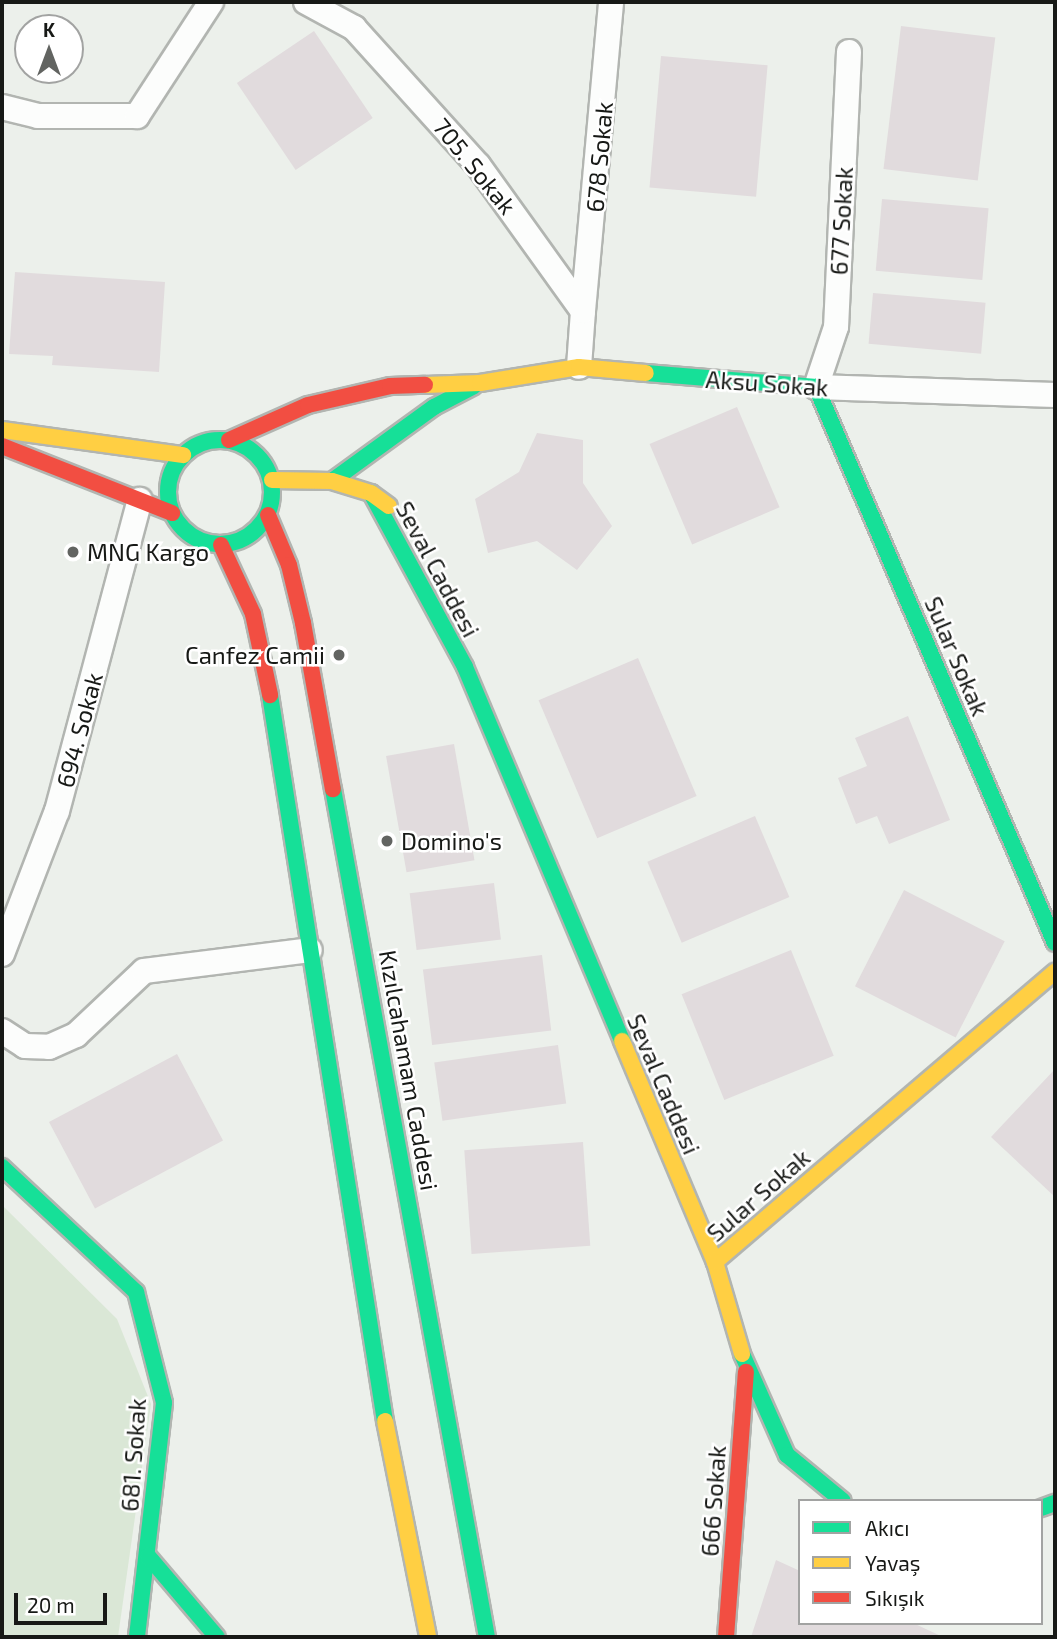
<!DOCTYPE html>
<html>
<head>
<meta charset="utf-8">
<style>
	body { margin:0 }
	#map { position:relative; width:1057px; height:1639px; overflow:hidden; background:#ecf0eb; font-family:"Exo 2",sans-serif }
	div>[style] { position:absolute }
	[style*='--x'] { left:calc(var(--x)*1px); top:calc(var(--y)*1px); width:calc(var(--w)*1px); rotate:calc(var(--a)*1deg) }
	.green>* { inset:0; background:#dae7d6 }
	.building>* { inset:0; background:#e1dbdd; transform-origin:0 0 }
	.roads { filter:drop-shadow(2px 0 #b2b5b1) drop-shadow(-2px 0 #b2b5b1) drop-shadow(0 2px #b2b5b1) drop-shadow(0 -2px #b2b5b1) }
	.street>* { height:24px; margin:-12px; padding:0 12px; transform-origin:12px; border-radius:12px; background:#fcfdfc }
	.fast>* { height:16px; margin:-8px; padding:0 8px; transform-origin:8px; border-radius:8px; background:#16e098 }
	.fast>.ring { margin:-8px; padding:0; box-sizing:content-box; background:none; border:16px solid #16e098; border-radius:50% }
	.slow>* { height:16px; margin:-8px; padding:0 8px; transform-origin:8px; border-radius:8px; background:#ffcf43 }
	.jam>* { height:16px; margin:-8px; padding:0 8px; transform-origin:8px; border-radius:8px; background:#f24e42 }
	.dots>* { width:19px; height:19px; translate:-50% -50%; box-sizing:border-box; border:4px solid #fff; border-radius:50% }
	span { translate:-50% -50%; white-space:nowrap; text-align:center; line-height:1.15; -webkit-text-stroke:5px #fff; paint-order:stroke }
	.street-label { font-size:24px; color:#171916 }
	.poi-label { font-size:24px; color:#171916 }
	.left { translate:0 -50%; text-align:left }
	.right { translate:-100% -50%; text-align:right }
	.frame { position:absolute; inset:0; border:4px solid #171916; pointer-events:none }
	.legend { position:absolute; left:798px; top:1499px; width:245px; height:126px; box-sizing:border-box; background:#fff; border:2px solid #a2a3a2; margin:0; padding:9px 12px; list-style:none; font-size:21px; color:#171916 }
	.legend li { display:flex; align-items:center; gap:14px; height:35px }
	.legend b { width:35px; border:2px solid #a2a3a2 }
	.north { position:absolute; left:14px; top:14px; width:70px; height:70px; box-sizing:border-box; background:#fff; border:2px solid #a2a3a2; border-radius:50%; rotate:0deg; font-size:19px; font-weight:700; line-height:28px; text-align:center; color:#171916 }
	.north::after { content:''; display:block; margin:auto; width:24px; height:32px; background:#626461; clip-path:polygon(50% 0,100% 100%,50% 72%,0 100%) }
	.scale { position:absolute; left:14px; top:1593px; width:93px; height:32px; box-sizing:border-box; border:4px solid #171916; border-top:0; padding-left:9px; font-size:21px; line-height:24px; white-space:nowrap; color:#171916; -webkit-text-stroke:5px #fff; paint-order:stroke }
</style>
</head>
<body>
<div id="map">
	<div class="green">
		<div style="clip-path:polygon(2px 1205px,117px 1319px,151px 1404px,118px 1637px,2px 1637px)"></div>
	</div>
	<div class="building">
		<div style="left:901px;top:26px;width:95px;height:144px;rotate:7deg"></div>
		<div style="left:314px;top:31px;width:105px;height:93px;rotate:56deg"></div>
		<div style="left:661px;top:56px;width:107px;height:132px;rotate:5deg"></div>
		<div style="left:882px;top:199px;width:107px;height:72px;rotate:5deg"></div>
		<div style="clip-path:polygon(15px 272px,165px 282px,159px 372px,52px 365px,53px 356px,9px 354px)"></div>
		<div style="left:873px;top:293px;width:113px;height:51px;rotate:5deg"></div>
		<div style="left:737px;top:407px;width:109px;height:95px;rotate:67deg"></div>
		<div style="clip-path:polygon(537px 433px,583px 440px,583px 483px,612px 526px,577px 570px,537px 541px,488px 553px,475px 499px,519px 472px)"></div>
		<div style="left:638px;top:658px;width:150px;height:108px;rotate:67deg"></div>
		<div style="clip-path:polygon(908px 716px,950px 820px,889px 844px,877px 816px,856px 824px,838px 778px,867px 766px,855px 738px)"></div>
		<div style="left:454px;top:744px;width:118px;height:69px;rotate:80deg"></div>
		<div style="left:755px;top:816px;width:88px;height:117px;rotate:67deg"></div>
		<div style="left:494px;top:883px;width:57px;height:85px;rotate:83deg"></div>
		<div style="left:904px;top:890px;width:113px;height:108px;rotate:27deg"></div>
		<div style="left:791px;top:950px;width:114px;height:118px;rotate:68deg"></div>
		<div style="left:542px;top:955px;width:76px;height:120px;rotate:83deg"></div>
		<div style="left:558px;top:1045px;width:59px;height:125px;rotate:82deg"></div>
		<div style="left:177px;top:1054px;width:98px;height:145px;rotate:62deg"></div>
		<div style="clip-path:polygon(1055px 1069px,1055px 1197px,991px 1137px)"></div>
		<div style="left:583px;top:1142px;width:104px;height:119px;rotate:86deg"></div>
		<div style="clip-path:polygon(776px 1560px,800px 1571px,800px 1623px,913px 1623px,943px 1637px,751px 1637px)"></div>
	</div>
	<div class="roads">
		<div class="street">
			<div style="--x:306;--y:2;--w:55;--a:28.4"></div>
			<div style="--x:354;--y:28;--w:185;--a:47.9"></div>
			<div style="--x:478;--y:165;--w:180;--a:54.3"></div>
			<div style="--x:583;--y:311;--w:56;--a:94.1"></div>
			<div style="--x:849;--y:52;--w:275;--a:92.7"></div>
			<div style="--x:836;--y:327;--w:63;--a:108.4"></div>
			<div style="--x:816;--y:387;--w:239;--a:1.9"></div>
			<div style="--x:2;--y:107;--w:37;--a:14"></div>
			<div style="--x:38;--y:116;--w:99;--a:0"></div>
			<div style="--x:137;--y:116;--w:136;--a:-57"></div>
			<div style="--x:583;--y:311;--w:310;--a:-84.8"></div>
			<div style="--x:2;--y:954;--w:153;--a:-69"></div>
			<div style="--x:57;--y:811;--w:322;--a:-75.1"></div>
			<div style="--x:2;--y:1031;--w:27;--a:33"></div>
			<div style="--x:25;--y:1046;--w:24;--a:2"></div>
			<div style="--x:49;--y:1047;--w:30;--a:-24"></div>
			<div style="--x:76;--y:1035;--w:93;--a:-43.3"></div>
			<div style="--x:144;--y:971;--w:167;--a:-7.2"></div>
		</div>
		<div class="fast">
			<div style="--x:646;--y:373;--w:171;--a:4.7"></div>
			<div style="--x:816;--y:387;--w:605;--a:66.74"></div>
			<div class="ring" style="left:168px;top:440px;width:88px;height:88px"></div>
			<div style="--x:332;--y:481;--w:126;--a:-36"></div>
			<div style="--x:434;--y:407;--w:45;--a:-27.7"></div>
			<div style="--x:371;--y:493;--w:198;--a:61.6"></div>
			<div style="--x:465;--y:667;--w:406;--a:67.2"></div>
			<div style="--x:270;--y:695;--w:735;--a:81"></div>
			<div style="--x:333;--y:789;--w:862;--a:79.71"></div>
			<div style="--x:2;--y:1167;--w:183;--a:43"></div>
			<div style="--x:136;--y:1292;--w:114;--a:75.8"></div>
			<div style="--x:164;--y:1403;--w:236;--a:96.6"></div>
			<div style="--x:742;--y:1354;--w:111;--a:66"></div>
			<div style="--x:787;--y:1455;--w:72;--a:39.4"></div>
			<div style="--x:1041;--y:1508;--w:15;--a:-20"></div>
			<div style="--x:148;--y:1556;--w:106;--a:49.6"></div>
		</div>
		<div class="slow">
			<div style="--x:425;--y:385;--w:55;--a:-2.1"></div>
			<div style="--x:480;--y:383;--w:100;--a:-9.2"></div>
			<div style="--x:579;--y:367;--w:67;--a:5.1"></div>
			<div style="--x:2;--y:430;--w:183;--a:7.9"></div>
			<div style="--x:272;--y:480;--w:60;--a:1"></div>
			<div style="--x:332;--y:481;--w:41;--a:17.1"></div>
			<div style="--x:371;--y:493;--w:22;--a:36"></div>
			<div style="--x:622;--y:1041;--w:240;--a:67.2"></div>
			<div style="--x:715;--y:1262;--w:96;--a:73.6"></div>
			<div style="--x:715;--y:1262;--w:447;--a:-40.5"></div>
			<div style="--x:385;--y:1421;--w:220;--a:78.7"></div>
		</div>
		<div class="jam">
			<div style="--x:229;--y:440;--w:86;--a:-23.9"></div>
			<div style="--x:308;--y:405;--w:84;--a:-13"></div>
			<div style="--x:390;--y:386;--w:35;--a:-2"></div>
			<div style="--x:2;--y:446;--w:183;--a:21.5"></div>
			<div style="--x:268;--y:515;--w:54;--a:67.2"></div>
			<div style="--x:289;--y:565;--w:60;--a:76.4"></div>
			<div style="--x:303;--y:623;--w:169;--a:79.8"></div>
			<div style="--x:221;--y:545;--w:76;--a:65.1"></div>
			<div style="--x:253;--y:614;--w:83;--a:78.1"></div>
			<div style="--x:726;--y:1637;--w:266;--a:-85.7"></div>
		</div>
	</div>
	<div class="dots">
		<div style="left:73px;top:552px;background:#626461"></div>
		<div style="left:339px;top:655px;background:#626461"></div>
		<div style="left:387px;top:841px;background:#626461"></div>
	</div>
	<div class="street-label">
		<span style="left:599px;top:157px;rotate:-85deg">678 Sokak</span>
		<span style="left:475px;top:166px;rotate:51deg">705. Sokak</span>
		<span style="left:841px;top:221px;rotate:-87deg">677 Sokak</span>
		<span style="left:767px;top:383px;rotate:4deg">Aksu Sokak</span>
		<span style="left:438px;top:569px;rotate:62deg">Seval Caddesi</span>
		<span style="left:957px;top:656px;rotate:67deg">Sular Sokak</span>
		<span style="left:79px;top:730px;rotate:-75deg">694. Sokak</span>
		<span style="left:409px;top:1070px;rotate:80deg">Kızılcahamam Caddesi</span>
		<span style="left:664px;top:1084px;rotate:67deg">Seval Caddesi</span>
		<span style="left:758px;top:1195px;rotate:-41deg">Sular Sokak</span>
		<span style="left:133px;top:1455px;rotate:-86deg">681. Sokak</span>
		<span style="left:713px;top:1501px;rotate:-86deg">666 Sokak</span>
	</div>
	<div class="poi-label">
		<span class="left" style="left:87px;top:552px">MNG Kargo</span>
		<span class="right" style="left:325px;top:655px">Canfez Camii</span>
		<span class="left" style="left:401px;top:841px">Domino's</span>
	</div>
	<div class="frame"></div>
	<ul class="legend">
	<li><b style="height:9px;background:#16e098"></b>Akıcı</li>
	<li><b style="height:9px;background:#ffcf43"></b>Yavaş</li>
	<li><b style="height:9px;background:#f24e42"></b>Sıkışık</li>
	</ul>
	<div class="north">K</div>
	<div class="scale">20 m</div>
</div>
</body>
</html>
